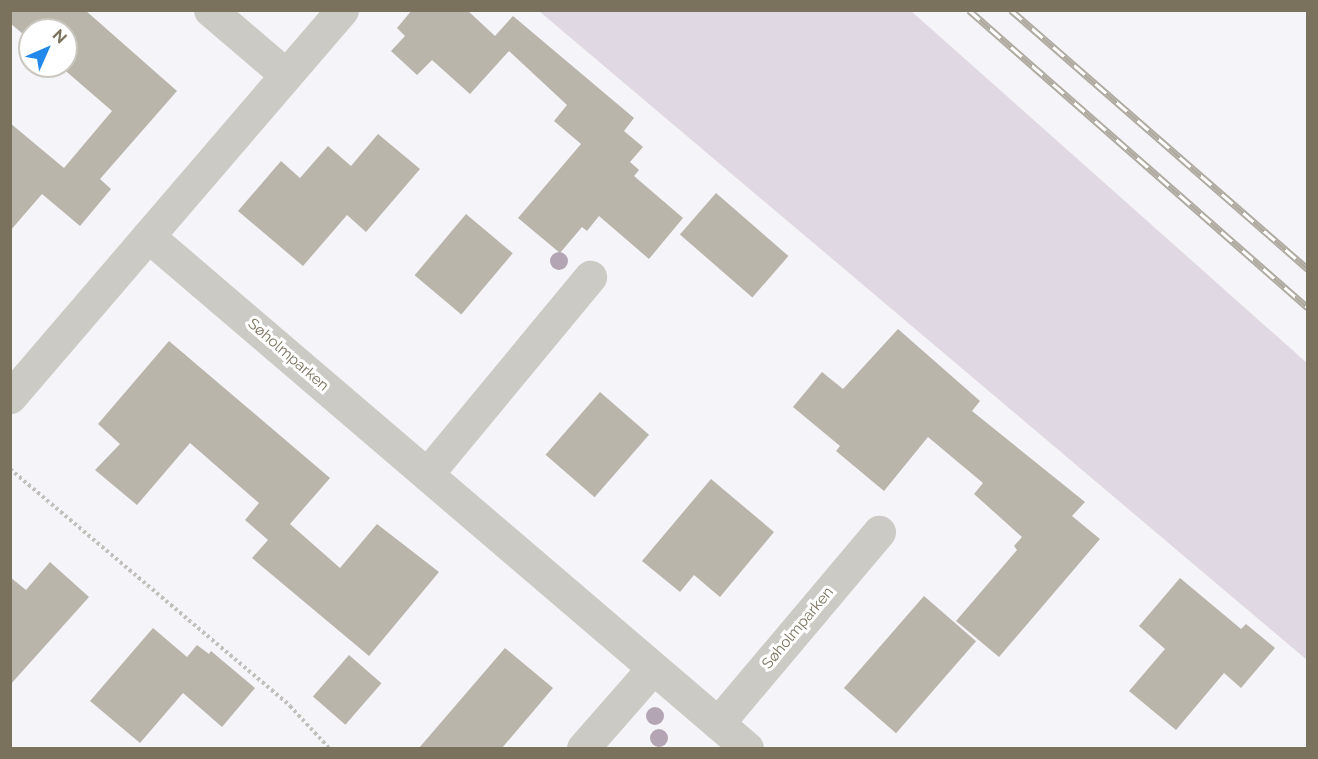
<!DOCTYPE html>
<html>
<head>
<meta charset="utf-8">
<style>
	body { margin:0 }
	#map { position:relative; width:1318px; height:759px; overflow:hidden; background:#f5f4f8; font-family:Raleway,sans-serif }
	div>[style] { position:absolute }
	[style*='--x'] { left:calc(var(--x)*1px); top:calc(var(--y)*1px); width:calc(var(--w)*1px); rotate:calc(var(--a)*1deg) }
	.green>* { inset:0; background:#e0d8e2 }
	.building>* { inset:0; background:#bab5ab; transform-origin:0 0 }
	.path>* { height:4px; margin-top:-2px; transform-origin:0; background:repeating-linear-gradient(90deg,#c2c0bc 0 3px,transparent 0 6px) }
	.street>* { height:33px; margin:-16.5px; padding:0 16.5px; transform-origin:16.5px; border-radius:16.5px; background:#cccac5 }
	.rail>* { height:7px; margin-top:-3.5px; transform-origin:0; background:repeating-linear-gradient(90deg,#fff 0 14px,#afaba1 0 28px); box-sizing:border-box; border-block:2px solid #afaba1 }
	.trees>* { width:18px; height:18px; margin:-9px; border-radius:50%; background:#b4a5b4 }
	span { translate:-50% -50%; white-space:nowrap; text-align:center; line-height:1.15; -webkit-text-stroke:6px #fff; paint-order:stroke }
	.street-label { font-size:15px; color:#7b725d }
	.frame { position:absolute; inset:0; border:12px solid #7b725d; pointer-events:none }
	.north { position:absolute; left:18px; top:18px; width:60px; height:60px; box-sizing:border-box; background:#fff; border:2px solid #cac7be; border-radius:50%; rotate:45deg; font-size:16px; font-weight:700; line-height:24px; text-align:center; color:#7b725d }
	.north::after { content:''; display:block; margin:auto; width:21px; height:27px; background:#2189eb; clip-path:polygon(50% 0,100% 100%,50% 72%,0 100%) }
</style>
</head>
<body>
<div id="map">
	<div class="green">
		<div style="clip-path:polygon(539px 11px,911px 11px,1307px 363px,1307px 660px)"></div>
	</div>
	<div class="building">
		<div style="clip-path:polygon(10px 10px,85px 10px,177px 91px,100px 179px,111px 189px,80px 226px,42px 194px,10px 231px,10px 123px,64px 168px,112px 111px,60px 66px,66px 66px,66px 30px,30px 30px,30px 40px,10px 23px)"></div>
		<div style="clip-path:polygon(412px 10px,467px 10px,495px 36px,513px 16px,634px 118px,624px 131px,643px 147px,630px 162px,639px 170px,634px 176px,683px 218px,649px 259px,599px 216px,587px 231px,582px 227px,560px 253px,518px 218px,581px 144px,554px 121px,567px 105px,509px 51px,470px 94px,432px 60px,417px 75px,391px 51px,405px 36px,397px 28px)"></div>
		<div style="clip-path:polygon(378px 134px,420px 169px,366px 232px,347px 215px,303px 266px,238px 211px,281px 161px,300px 178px,328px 146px,351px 166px)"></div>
		<div style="left:716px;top:193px;width:96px;height:55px;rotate:41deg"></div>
		<div style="left:466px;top:214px;width:61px;height:80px;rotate:40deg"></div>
		<div style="clip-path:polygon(898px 329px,980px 401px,972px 411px,1085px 502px,1072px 516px,1100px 539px,999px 657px,956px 621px,1017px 550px,1014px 546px,1022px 537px,974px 494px,983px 483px,928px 437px,884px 491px,836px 451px,840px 446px,793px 407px,822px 372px,843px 389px)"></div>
		<div style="clip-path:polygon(169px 341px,330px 478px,290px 524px,340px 568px,377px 524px,439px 572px,369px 656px,252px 558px,268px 540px,245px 520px,259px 503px,190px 443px,137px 505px,95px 470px,120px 444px,98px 424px)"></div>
		<div style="left:600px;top:392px;width:65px;height:83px;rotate:41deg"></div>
		<div style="clip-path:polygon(711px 479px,774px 532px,720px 597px,694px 575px,680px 592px,642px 561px)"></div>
		<div style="clip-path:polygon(50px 562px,89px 597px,10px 685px,10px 577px,26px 590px)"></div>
		<div style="clip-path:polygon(1180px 578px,1241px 629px,1246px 624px,1275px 648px,1241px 688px,1224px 673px,1176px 730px,1129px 691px,1165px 649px,1139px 626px)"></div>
		<div style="left:924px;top:596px;width:69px;height:122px;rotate:41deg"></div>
		<div style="clip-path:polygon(153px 628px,187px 657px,197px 645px,209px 654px,211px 651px,255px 688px,222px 727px,183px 693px,140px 743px,90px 701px)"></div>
		<div style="clip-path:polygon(505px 648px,553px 688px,502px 748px,419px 748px)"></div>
		<div style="left:349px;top:655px;width:43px;height:55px;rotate:41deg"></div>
	</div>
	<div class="path">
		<div style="--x:10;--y:469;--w:367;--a:40.2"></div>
		<div style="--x:290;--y:706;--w:57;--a:47.1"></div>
	</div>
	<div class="street">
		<div style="--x:210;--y:10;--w:100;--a:40.5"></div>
		<div style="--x:148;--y:236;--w:788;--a:40.52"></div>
		<div style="--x:10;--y:397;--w:510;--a:-49.37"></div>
		<div style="--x:427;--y:474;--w:256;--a:-50.4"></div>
		<div style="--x:718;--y:723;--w:250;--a:-49.9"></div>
		<div style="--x:583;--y:748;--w:106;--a:-48.8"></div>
	</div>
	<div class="rail">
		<div style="--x:969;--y:10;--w:451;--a:41.3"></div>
		<div style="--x:1011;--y:10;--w:394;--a:41.1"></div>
	</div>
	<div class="trees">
		<div style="left:559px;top:261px"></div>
		<div style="left:655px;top:716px"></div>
		<div style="left:659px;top:738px"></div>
	</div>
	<div class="street-label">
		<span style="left:288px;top:355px;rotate:41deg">Søholmparken</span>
		<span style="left:798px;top:628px;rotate:-50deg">Søholmparken</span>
	</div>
	<div class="frame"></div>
	<div class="north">N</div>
</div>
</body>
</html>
